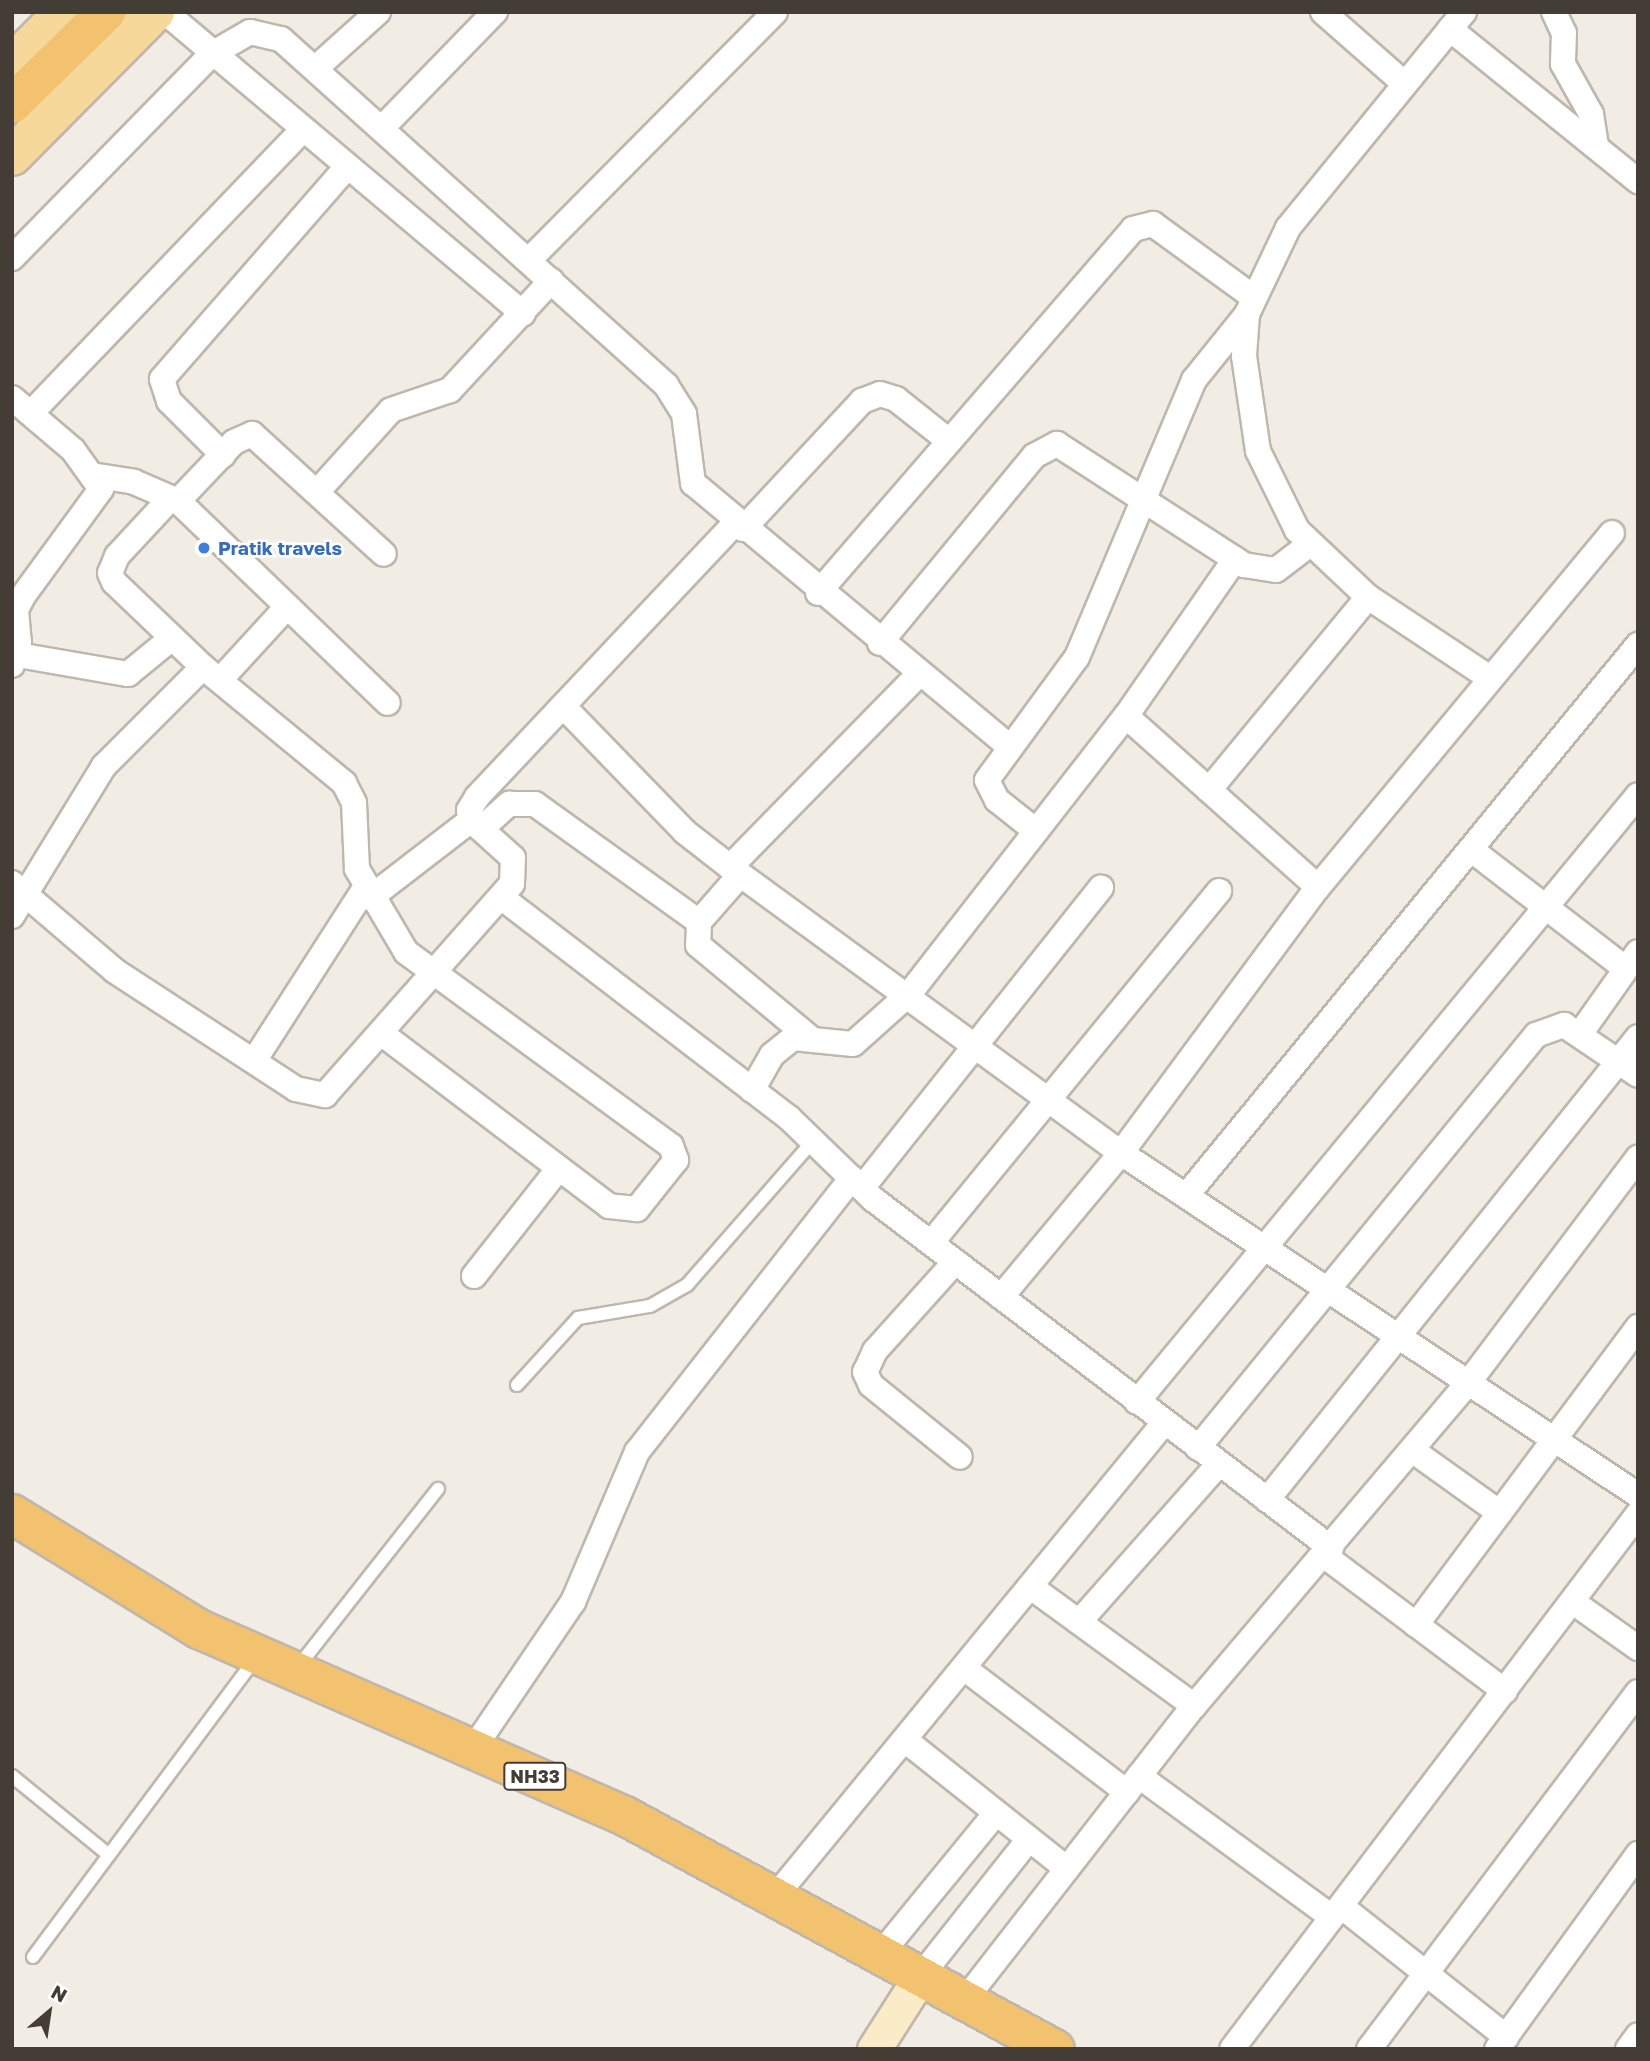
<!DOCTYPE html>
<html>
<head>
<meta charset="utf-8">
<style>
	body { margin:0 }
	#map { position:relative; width:1650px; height:2061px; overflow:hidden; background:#f1ede5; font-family:"Golos Text",sans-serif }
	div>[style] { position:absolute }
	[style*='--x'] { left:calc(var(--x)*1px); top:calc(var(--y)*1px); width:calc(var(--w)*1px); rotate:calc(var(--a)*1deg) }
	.roads { filter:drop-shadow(2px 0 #bfb7ac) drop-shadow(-2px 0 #bfb7ac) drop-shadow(0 2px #bfb7ac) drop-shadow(0 -2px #bfb7ac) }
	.lane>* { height:12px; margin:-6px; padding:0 6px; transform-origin:6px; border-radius:6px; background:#fff }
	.street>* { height:24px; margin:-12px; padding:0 12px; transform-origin:12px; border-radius:12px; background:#fff }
	.secondary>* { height:33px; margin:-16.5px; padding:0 16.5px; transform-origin:16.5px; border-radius:16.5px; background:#faecc7 }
	.primary>* { height:38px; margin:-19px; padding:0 19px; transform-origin:19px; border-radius:19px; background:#f6d89a }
	.highway>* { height:38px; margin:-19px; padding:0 19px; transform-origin:19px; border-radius:19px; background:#f2c26f }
	.dots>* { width:19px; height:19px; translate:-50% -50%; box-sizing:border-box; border:4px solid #fff; border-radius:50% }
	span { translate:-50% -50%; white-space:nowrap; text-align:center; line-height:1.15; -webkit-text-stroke:5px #fff; paint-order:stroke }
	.shield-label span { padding:2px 5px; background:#fff; border:2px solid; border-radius:5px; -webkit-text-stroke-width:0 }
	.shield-label { font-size:18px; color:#433d35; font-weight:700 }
	.shop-label { font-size:19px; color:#366cbe; font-weight:700 }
	.left { translate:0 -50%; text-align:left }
	.frame { position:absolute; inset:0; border:14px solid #433d35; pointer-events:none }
	.north { position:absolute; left:14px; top:1977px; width:70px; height:70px; -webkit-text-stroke:5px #fff; paint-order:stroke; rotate:29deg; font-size:19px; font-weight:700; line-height:28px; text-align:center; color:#433d35 }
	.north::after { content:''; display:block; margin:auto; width:24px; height:32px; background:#433d35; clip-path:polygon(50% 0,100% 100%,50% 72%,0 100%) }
</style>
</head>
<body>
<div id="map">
	<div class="roads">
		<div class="lane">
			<div style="--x:517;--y:1385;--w:91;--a:-47.7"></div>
			<div style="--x:578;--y:1318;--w:73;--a:-9.5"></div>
			<div style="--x:650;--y:1306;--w:43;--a:-29.6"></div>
			<div style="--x:687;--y:1285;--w:193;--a:-48.8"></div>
			<div style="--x:297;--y:1668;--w:228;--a:-51.8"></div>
			<div style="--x:12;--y:1776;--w:125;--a:39.2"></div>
			<div style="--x:33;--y:1957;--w:373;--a:-53.3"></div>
		</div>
		<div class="street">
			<div style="--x:165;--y:12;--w:468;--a:40.1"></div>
			<div style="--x:1323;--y:12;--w:109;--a:41.3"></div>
			<div style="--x:1464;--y:12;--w:279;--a:129.2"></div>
			<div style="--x:1288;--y:228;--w:95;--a:115.5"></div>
			<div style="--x:1247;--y:314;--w:42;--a:94.1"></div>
			<div style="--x:1244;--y:356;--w:96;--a:81.6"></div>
			<div style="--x:1258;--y:451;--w:88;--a:63.7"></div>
			<div style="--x:1297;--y:530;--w:98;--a:43.3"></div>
			<div style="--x:1368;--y:597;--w:146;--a:33.6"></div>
			<div style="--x:1554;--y:12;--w:23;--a:65"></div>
			<div style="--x:1564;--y:33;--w:31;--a:92"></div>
			<div style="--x:1563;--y:64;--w:57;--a:60.8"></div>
			<div style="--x:1591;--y:114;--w:33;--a:81"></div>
			<div style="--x:1450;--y:29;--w:242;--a:39"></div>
			<div style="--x:317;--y:67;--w:82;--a:-42"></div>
			<div style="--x:383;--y:127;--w:161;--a:-45.8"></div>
			<div style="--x:12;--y:258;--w:286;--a:-45.6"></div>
			<div style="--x:212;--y:54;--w:44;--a:-30.1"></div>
			<div style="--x:250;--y:32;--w:32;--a:13"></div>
			<div style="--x:281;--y:39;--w:518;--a:41.95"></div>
			<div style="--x:666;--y:385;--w:34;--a:58"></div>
			<div style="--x:684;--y:414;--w:70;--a:82.6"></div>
			<div style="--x:693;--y:483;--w:413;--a:39.8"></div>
			<div style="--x:529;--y:260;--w:349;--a:-45.2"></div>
			<div style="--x:12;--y:398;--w:80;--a:40.4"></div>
			<div style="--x:73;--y:450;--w:48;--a:54.3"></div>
			<div style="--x:101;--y:489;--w:132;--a:126.1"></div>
			<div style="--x:23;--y:596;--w:16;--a:117"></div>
			<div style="--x:16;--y:610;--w:32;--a:85"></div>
			<div style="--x:19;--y:642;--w:24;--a:107"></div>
			<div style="--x:31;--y:413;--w:392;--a:-46.2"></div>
			<div style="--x:223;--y:455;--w:76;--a:-135"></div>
			<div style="--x:169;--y:401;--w:23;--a:-108"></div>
			<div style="--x:162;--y:379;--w:280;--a:-48.9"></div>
			<div style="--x:98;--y:476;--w:36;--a:9"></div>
			<div style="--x:134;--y:482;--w:48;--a:23.4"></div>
			<div style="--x:178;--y:501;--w:81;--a:-46.5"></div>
			<div style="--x:234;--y:442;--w:20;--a:-24"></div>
			<div style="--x:252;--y:434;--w:178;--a:42.3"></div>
			<div style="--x:317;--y:492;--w:110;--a:-47.9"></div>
			<div style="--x:391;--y:410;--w:62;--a:-18.7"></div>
			<div style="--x:450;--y:390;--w:149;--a:-47.2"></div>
			<div style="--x:169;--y:500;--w:76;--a:132.9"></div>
			<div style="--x:117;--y:556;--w:18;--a:112"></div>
			<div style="--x:110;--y:573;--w:10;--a:66"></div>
			<div style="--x:114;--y:582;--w:123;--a:43.7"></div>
			<div style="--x:203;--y:667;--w:183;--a:39.4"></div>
			<div style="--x:344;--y:783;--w:22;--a:63"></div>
			<div style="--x:354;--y:803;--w:66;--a:87.4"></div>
			<div style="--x:357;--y:869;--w:96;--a:59.4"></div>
			<div style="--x:406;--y:952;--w:328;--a:36.2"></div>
			<div style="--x:671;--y:1146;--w:15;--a:70"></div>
			<div style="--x:676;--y:1160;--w:63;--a:128.5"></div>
			<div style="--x:637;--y:1209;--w:28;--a:-174"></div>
			<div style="--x:609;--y:1206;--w:285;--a:-142.8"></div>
			<div style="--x:178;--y:501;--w:291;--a:43.9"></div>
			<div style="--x:743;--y:529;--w:175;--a:-47.1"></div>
			<div style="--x:862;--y:401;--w:19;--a:-21"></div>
			<div style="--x:880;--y:394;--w:17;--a:17"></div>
			<div style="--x:896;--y:399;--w:68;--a:38.4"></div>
			<div style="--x:818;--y:593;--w:481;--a:-49.1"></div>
			<div style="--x:1133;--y:229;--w:21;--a:-14"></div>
			<div style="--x:1153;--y:224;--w:124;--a:36.1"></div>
			<div style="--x:880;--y:643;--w:242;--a:-50.5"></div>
			<div style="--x:1034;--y:456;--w:26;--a:-28"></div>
			<div style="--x:1057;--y:444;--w:223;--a:32.9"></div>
			<div style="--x:1244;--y:565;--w:32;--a:9"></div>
			<div style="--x:1276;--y:570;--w:43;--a:-37.4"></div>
			<div style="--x:18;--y:655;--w:112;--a:9.8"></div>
			<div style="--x:128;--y:674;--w:57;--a:-39.3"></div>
			<div style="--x:220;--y:680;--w:99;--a:-47.5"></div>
			<div style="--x:563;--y:706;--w:175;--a:45.9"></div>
			<div style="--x:685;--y:832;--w:57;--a:37.9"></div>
			<div style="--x:730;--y:867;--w:484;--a:36.2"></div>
			<div style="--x:1121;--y:1153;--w:620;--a:33.48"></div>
			<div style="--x:1126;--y:716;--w:257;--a:41.7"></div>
			<div style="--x:1209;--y:790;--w:250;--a:-50.5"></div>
			<div style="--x:481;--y:829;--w:38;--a:-42"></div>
			<div style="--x:509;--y:804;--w:26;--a:0"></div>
			<div style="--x:535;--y:804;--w:202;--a:35.7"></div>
			<div style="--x:1036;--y:831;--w:50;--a:-141.5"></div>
			<div style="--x:997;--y:800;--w:22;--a:-117"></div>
			<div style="--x:987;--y:780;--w:152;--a:-53.8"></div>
			<div style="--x:1077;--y:657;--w:301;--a:-67.1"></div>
			<div style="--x:1194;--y:380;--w:85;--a:-51.2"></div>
			<div style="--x:1473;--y:851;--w:192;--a:37.6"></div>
			<div style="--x:730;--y:867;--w:270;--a:-45.6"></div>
			<div style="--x:740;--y:875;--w:62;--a:131.1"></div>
			<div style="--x:699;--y:922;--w:23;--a:92"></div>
			<div style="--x:698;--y:945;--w:143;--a:39.6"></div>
			<div style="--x:12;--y:883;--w:135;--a:40.5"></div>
			<div style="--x:115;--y:971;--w:216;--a:33.1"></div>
			<div style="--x:296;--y:1089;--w:30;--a:12"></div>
			<div style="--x:325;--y:1095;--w:282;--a:-48.5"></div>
			<div style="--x:512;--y:884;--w:26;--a:-88"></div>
			<div style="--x:513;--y:858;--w:57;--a:-137.9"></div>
			<div style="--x:471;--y:820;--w:10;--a:-101"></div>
			<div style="--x:469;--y:810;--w:15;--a:-58"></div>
			<div style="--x:477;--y:797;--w:376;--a:-46.7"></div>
			<div style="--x:501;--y:897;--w:363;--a:37.5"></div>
			<div style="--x:789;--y:1118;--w:117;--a:44"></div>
			<div style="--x:873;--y:1199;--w:576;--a:37.31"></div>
			<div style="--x:370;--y:898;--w:128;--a:-37.7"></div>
			<div style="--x:12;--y:916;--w:176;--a:-58.5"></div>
			<div style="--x:104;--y:766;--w:140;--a:-45"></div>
			<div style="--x:1580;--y:1034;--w:100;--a:-54.7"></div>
			<div style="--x:254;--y:1061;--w:206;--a:-57.3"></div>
			<div style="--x:752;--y:1090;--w:40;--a:-60.3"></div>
			<div style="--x:772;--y:1055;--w:27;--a:-39"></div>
			<div style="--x:793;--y:1038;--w:60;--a:5.7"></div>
			<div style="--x:853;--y:1044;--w:76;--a:-41.8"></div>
			<div style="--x:910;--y:993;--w:351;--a:-52.1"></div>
			<div style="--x:1126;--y:716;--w:191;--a:-55.2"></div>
			<div style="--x:862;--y:1188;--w:384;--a:-51.5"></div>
			<div style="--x:1186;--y:1196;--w:713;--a:-50.64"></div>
			<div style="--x:931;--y:1243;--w:455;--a:-50.7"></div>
			<div style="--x:955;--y:1262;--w:120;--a:132"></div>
			<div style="--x:875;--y:1351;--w:23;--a:115"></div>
			<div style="--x:865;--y:1372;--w:14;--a:65"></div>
			<div style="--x:871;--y:1385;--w:114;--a:39"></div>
			<div style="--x:474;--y:1276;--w:137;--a:-51.8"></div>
			<div style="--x:1001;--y:1297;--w:187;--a:-50.2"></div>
			<div style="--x:1121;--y:1153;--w:331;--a:-53.5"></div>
			<div style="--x:1318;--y:887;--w:460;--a:-50.3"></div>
			<div style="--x:1137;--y:1402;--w:787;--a:-50.46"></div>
			<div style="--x:1198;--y:1448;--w:534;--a:-50.7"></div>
			<div style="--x:1536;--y:1035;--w:30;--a:-20"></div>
			<div style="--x:1564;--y:1025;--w:89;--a:34"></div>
			<div style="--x:1412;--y:1450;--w:108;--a:35.6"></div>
			<div style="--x:1267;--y:1500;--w:593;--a:-51.29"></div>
			<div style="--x:1325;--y:1556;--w:225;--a:36.9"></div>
			<div style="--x:1031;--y:1587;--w:202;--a:36.1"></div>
			<div style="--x:1573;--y:1602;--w:80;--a:35.3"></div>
			<div style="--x:1079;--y:1622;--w:211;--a:-48.5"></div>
			<div style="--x:1416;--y:1625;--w:372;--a:-53.3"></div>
			<div style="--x:964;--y:1668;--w:205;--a:37.3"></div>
			<div style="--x:905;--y:1740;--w:207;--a:38.5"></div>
			<div style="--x:473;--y:1749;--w:178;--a:-55.8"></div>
			<div style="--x:573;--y:1602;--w:163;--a:-66.9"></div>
			<div style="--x:637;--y:1452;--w:348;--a:-51.9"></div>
			<div style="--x:1139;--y:1776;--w:239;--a:36.2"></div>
			<div style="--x:774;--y:1898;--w:615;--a:-50.61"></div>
			<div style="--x:1341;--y:1906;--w:211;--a:38.4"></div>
			<div style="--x:879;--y:1956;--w:185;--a:-50.7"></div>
			<div style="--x:920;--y:1977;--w:176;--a:-51.7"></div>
			<div style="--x:964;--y:2001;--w:374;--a:-52.1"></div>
			<div style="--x:1194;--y:1706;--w:425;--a:-49.7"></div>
			<div style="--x:1469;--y:1382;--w:281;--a:-53"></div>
			<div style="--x:1232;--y:2049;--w:672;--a:-52.81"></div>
			<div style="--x:1369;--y:2049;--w:447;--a:-53"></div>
			<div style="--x:1497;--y:2049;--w:241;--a:-54.1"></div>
			<div style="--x:1628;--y:2049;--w:17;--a:-54"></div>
		</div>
		<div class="secondary">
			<div style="--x:874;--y:2049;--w:85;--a:-57.4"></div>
		</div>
		<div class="primary">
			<div style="--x:12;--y:64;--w:74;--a:-45"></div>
			<div style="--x:12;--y:156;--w:203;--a:-45.2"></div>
		</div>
		<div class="highway">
			<div style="--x:12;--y:104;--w:132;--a:-44.4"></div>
			<div style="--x:12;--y:1514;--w:220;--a:31.6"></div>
			<div style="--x:199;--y:1629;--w:465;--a:23.7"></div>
			<div style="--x:625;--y:1816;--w:489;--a:28.5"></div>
		</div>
	</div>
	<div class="dots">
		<div style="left:204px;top:548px;background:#3f7fe0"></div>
	</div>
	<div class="shield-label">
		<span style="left:535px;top:1776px">NH33</span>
	</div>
	<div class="shop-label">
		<span class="left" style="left:218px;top:548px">Pratik travels</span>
	</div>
	<div class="frame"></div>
	<div class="north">N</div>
</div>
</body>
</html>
